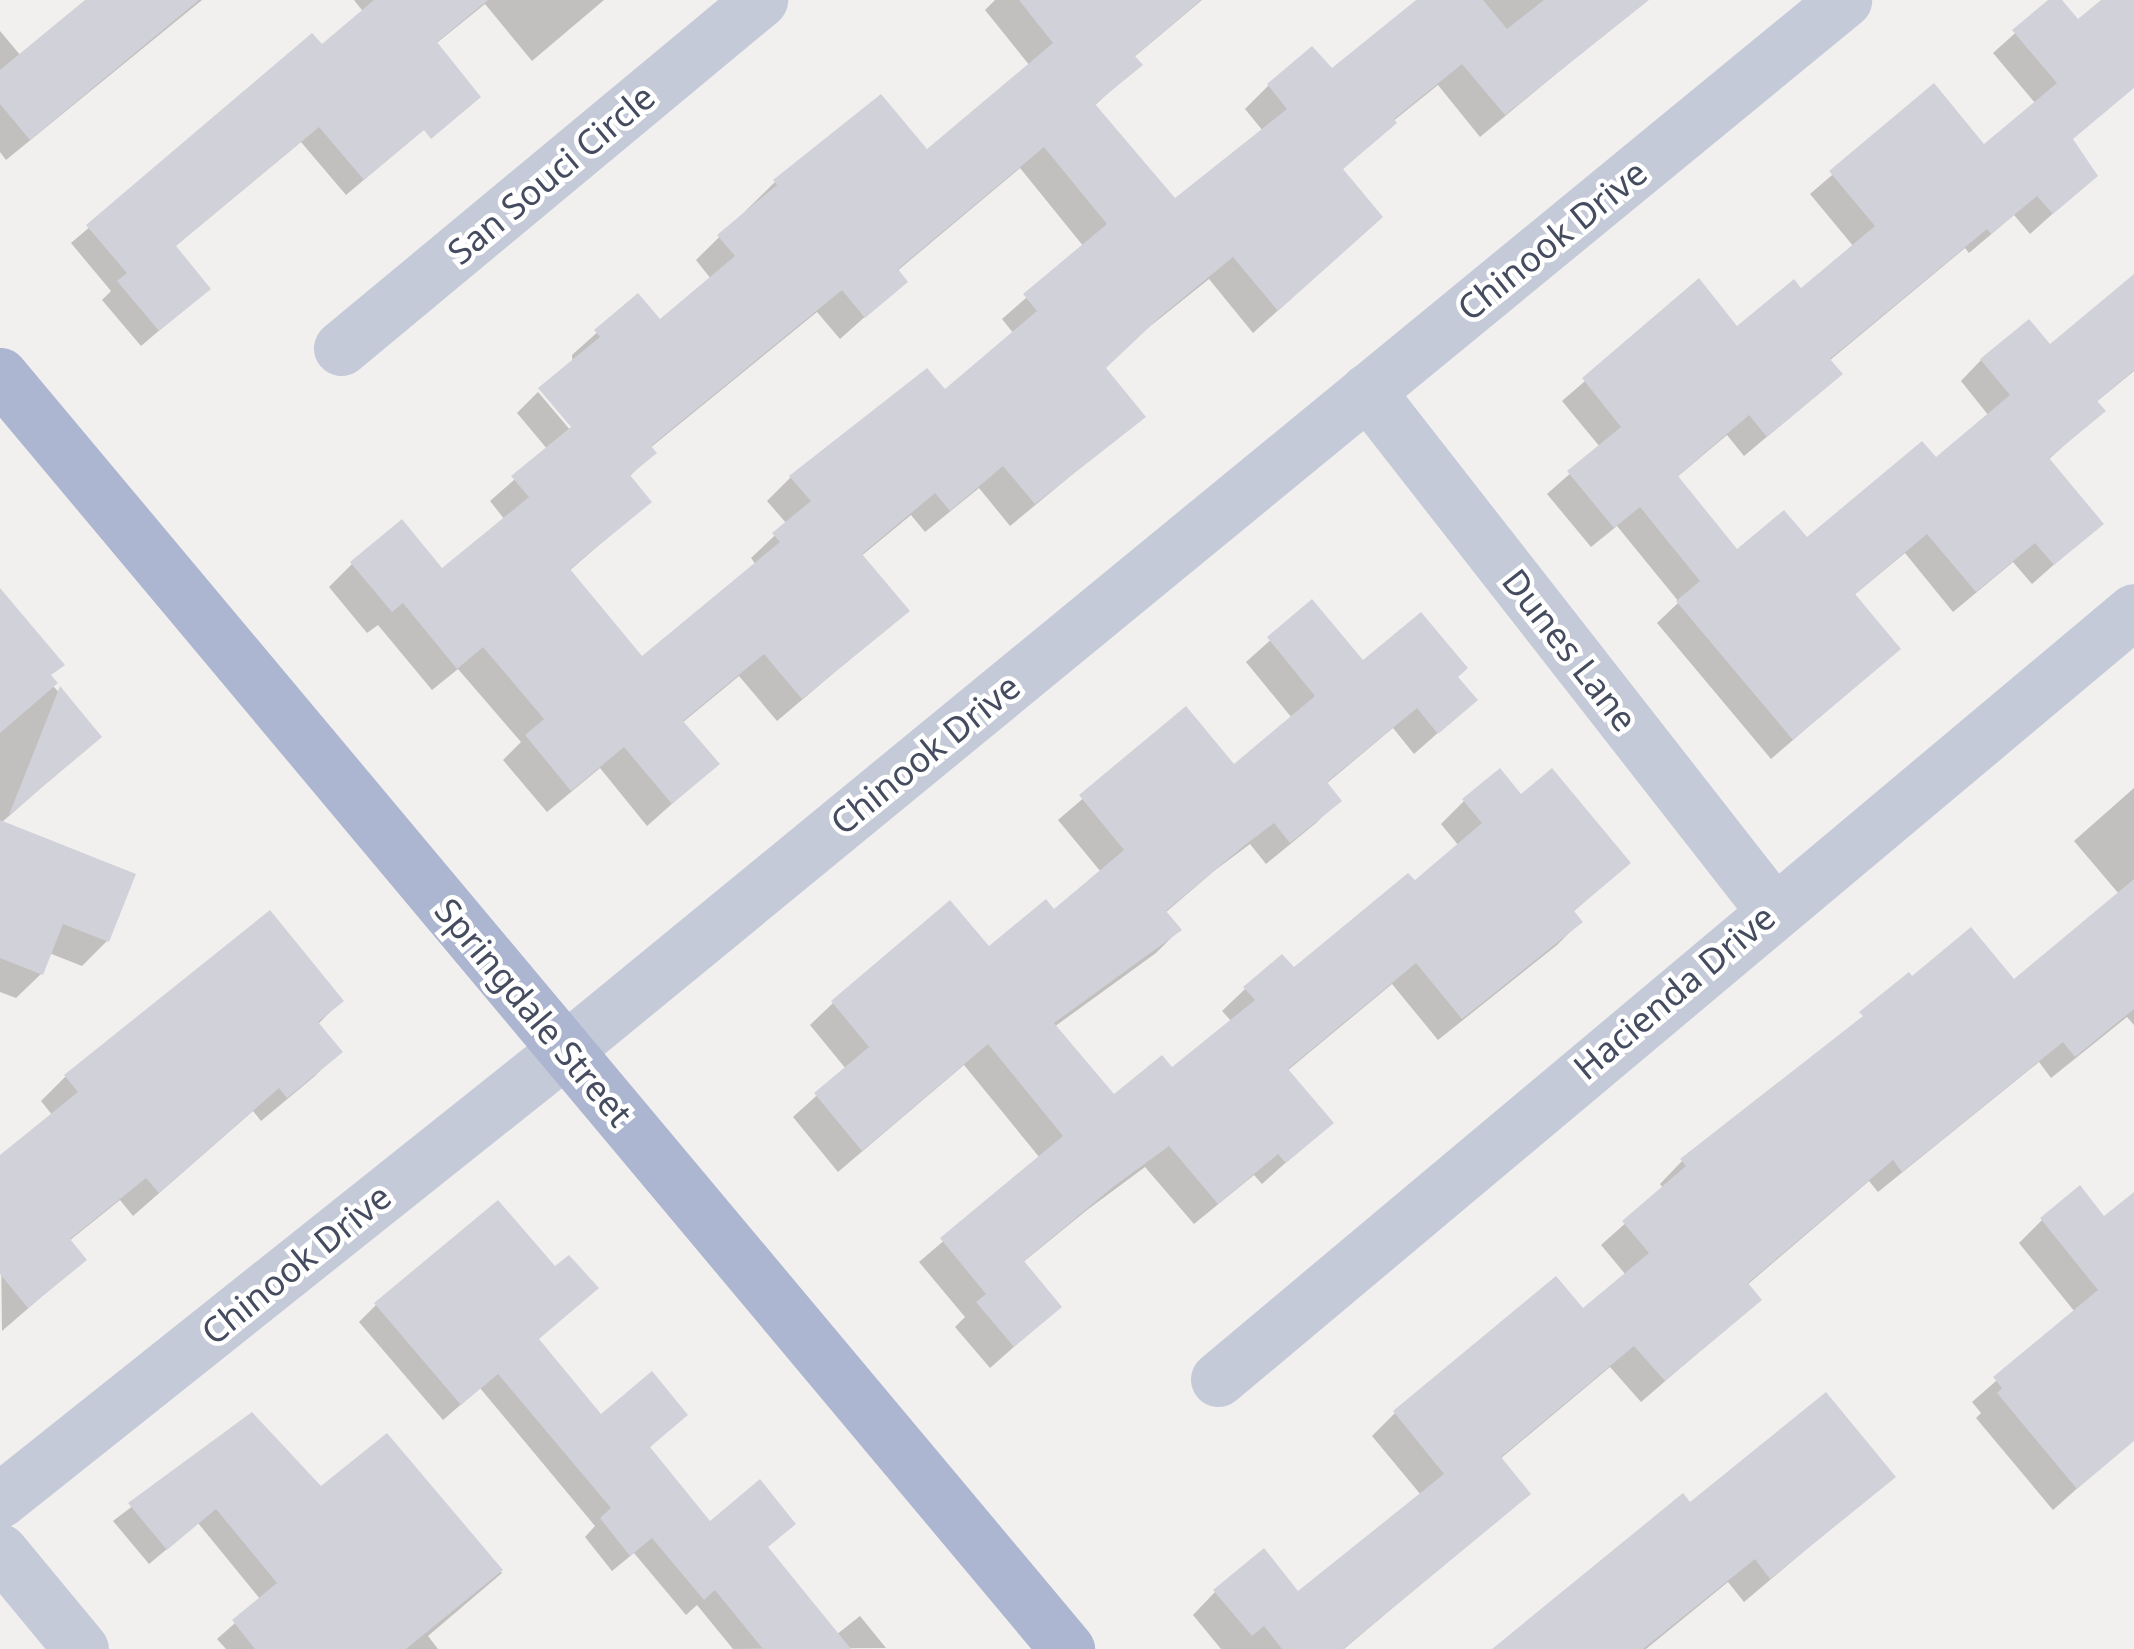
<!DOCTYPE html>
<html>
<head>
<meta charset="utf-8">
<style>
	body { margin:0 }
	#map { position:relative; width:2134px; height:1649px; overflow:hidden; background:#f2f0ef; font-family:"Noto Sans",sans-serif }
	div>[style] { position:absolute }
	[style*='--x'] { left:calc(var(--x)*1px); top:calc(var(--y)*1px); width:calc(var(--w)*1px); rotate:calc(var(--a)*1deg) }
	.shadow>* { inset:0; background:#0003 }
	.building>* { inset:0; background:#d1d1da }
	.minor>* { height:55px; margin:-27.5px; padding:0 27.5px; transform-origin:27.5px; border-radius:27.5px; background:#c4cad8 }
	.major>* { height:55px; margin:-27.5px; padding:0 27.5px; transform-origin:27.5px; border-radius:27.5px; background:#acb6d1 }
	span { translate:-50% -50%; white-space:nowrap; text-align:center; line-height:1.15; -webkit-text-stroke:9px #fff; paint-order:stroke }
	.street-label { font-size:35px; color:#454c5f }
</style>
</head>
<body>
<div id="map">
	<div class="shadow">
		<div style="clip-path:polygon(90px 0,202px 0,6px 160px,0 152px,0 31px,21px 56px)"></div>
		<div style="clip-path:polygon(354px 0,604px 0,532px 61px,485px 4px,407px 67px)"></div>
		<div style="clip-path:polygon(evenodd,995px 0,1202px 0,1133px 58px,1139px 65px,1094px 106px,1174px 201px,1263px 131px,1245px 109px,1268px 86px,1331px 72px,1418px 0,1615px 0,1627px 15px,1480px 137px,1438px 85px,1392px 122px,1341px 171px,1356px 240px,1253px 333px,1209px 279px,1133px 340px,1103px 368px,1143px 416px,1010px 526px,979px 488px,925px 532px,911px 515px,860px 557px,907px 611px,777px 721px,739px 676px,682px 723px,717px 764px,647px 826px,600px 768px,547px 812px,503px 760px,521px 742px,458px 669px,432px 690px,378px 625px,367px 633px,329px 587px,352px 564px,442px 571px,505px 520px,490px 501px,548px 450px,517px 413px,538px 392px,577px 438px,572px 355px,638px 296px,660px 323px,711px 279px,696px 260px,775px 182px,926px 153px,1030px 66px,985px 10px,995px 0,1020px 168px,1084px 247px,1002px 319px,1014px 334px,945px 392px,791px 477px,767px 501px,787px 524px,751px 558px,756px 565px,642px 659px,569px 571px,649px 502px,629px 477px,654px 452px,650px 448px,817px 312px,840px 339px,904px 282px,896px 272px,1020px 168px)"></div>
		<div style="clip-path:polygon(2052px 0,2078px 23px,2105px 0,2134px 0,2134px 87px,2071px 140px,2095px 176px,2030px 234px,2014px 215px,1969px 253px,1965px 248px,1829px 361px,1818px 394px,1744px 456px,1727px 435px,1676px 478px,1737px 553px,1807px 541px,1936px 461px,1989px 416px,1961px 381px,1981px 360px,2050px 348px,2134px 277px,2134px 371px,2095px 403px,2102px 411px,2048px 460px,2100px 524px,2032px 584px,2013px 562px,1953px 612px,1905px 553px,1853px 596px,1898px 649px,1771px 759px,1657px 623px,1679px 602px,1617px 526px,1591px 547px,1547px 494px,1600px 447px,1562px 401px,1699px 282px,1737px 329px,1801px 291px,1854px 247px,1810px 194px,1934px 87px,1984px 147px,2036px 104px,1993px 53px)"></div>
		<div style="clip-path:polygon(312px 37px,386px 161px,346px 195px,301px 142px,174px 247px,208px 289px,141px 346px,102px 300px,111px 291px,71px 243px)"></div>
		<div style="clip-path:polygon(1312px 603px,1363px 663px,1456px 678px,1475px 700px,1414px 754px,1393px 728px,1326px 784px,1339px 800px,1316px 823px,1266px 864px,1250px 844px,1214px 871px,1165px 913px,1179px 930px,1156px 953px,1054px 1027px,1114px 1098px,1171px 1070px,1232px 1022px,1222px 1011px,1245px 989px,1293px 971px,1414px 884px,1459px 846px,1441px 824px,1464px 801px,1521px 797px,1628px 863px,1572px 913px,1580px 922px,1557px 945px,1438px 1040px,1392px 984px,1287px 1071px,1330px 1123px,1262px 1184px,1254px 1175px,1194px 1224px,1145px 1167px,1087px 1210px,1022px 1263px,1059px 1307px,990px 1368px,955px 1327px,965px 1317px,919px 1262px,1040px 1158px,964px 1065px,838px 1172px,793px 1117px,846px 1069px,810px 1025px,833px 1003px,988px 950px,1053px 912px,1101px 872px,1058px 820px,1186px 710px,1233px 767px,1292px 718px,1246px 662px)"></div>
		<div style="clip-path:polygon(0 627px,99px 737px,1px 823px,0 822px)"></div>
		<div style="clip-path:polygon(2134px 788px,2134px 1025px,2127px 1017px,2051px 1078px,2039px 1062px,1878px 1192px,1869px 1181px,1747px 1285px,1759px 1300px,1641px 1402px,1610px 1367px,1500px 1459px,1528px 1494px,1344px 1649px,1221px 1649px,1193px 1615px,1215px 1592px,1298px 1595px,1421px 1495px,1372px 1436px,1395px 1413px,1583px 1311px,1626px 1275px,1601px 1245px,1664px 1189px,1660px 1184px,1682px 1161px,2014px 983px,2119px 894px,2074px 841px)"></div>
		<div style="clip-path:polygon(0 832px,107px 941px,82px 966px,49px 953px,41px 974px,16px 998px,0 992px)"></div>
		<div style="clip-path:polygon(341px 1001px,317px 1025px,339px 1051px,315px 1076px,261px 1121px,253px 1111px,133px 1216px,120px 1200px,69px 1241px,84px 1260px,2px 1331px,0 1158px,53px 1116px,41px 1101px,65px 1077px)"></div>
		<div style="clip-path:polygon(2134px 1195px,2134px 1416px,2128px 1443px,2053px 1510px,1976px 1418px,1981px 1413px,1972px 1402px,2075px 1312px,2019px 1243px,2042px 1220px,2104px 1219px)"></div>
		<div style="clip-path:polygon(376px 1305px,537px 1340px,601px 1417px,685px 1415px,648px 1449px,709px 1524px,766px 1548px,836px 1635px,860px 1616px,886px 1648px,733px 1649px,697px 1605px,686px 1615px,634px 1553px,612px 1571px,585px 1537px,595px 1526px,480px 1388px,443px 1420px,359px 1322px)"></div>
		<div style="clip-path:polygon(252px 1415px,320px 1490px,386px 1436px,502px 1573px,428px 1636px,438px 1649px,226px 1649px,217px 1639px,261px 1600px,198px 1523px,149px 1564px,113px 1521px)"></div>
		<div style="clip-path:polygon(1892px 1477px,1744px 1602px,1728px 1582px,1646px 1649px,1496px 1649px,1690px 1505px)"></div>
	</div>
	<div class="building">
		<div style="clip-path:polygon(85px 0,199px 0,30px 140px,0 104px,0 70px)"></div>
		<div style="clip-path:polygon(374px 0,488px 0,437px 42px,481px 97px,431px 139px,424px 130px,364px 180px,319px 127px,176px 246px,211px 289px,159px 331px,117px 281px,127px 273px,86px 225px,312px 33px,322px 44px)"></div>
		<div style="clip-path:polygon(evenodd,1019px 0,1201px 0,1135px 56px,1143px 65px,1095px 104px,1175px 198px,1287px 109px,1267px 84px,1312px 46px,1332px 68px,1416px 0,1483px 0,1507px 29px,1544px 0,1649px 0,1505px 115px,1462px 64px,1394px 119px,1397px 123px,1343px 169px,1383px 217px,1278px 311px,1233px 257px,1160px 317px,1106px 368px,1146px 417px,1035px 504px,1003px 466px,950px 511px,935px 493px,862px 554px,910px 611px,802px 699px,764px 654px,683px 721px,720px 764px,672px 804px,624px 747px,571px 791px,525px 735px,544px 719px,483px 647px,457px 669px,403px 603px,392px 612px,350px 562px,402px 519px,442px 568px,529px 497px,511px 476px,571px 427px,538px 388px,600px 337px,594px 330px,638px 293px,660px 319px,735px 256px,717px 235px,777px 185px,773px 180px,881px 94px,927px 149px,1053px 43px,1019px 0,1044px 147px,1107px 224px,1023px 294px,1037px 311px,945px 389px,927px 368px,789px 476px,811px 501px,772px 533px,780px 542px,642px 656px,570px 569px,652px 502px,630px 475px,657px 453px,651px 446px,842px 290px,865px 318px,908px 282px,898px 269px,1044px 147px)"></div>
		<div style="clip-path:polygon(2048px 0,2062px 0,2078px 19px,2101px 0,2134px 0,2134px 88px,2073px 139px,2098px 176px,2053px 214px,2037px 196px,1991px 234px,1987px 229px,1830px 359px,1843px 374px,1767px 437px,1749px 415px,1678px 476px,1737px 549px,1784px 510px,1807px 537px,1922px 441px,1936px 457px,2010px 395px,1980px 359px,2029px 319px,2050px 344px,2134px 274px,2134px 370px,2097px 401px,2106px 411px,2049px 458px,2104px 524px,2054px 565px,2035px 543px,1976px 592px,1927px 534px,1855px 594px,1901px 649px,1793px 740px,1676px 601px,1700px 581px,1640px 507px,1614px 528px,1567px 471px,1621px 427px,1582px 378px,1699px 278px,1737px 326px,1794px 279px,1801px 288px,1875px 226px,1829px 171px,1934px 83px,1984px 144px,2057px 83px,2012px 30px)"></div>
		<div style="clip-path:polygon(0 588px,65px 665px,51px 675px,58px 683px,0 733px)"></div>
		<div style="clip-path:polygon(1312px 599px,1363px 660px,1421px 612px,1468px 668px,1458px 677px,1478px 700px,1438px 734px,1417px 708px,1327px 782px,1342px 801px,1290px 843px,1274px 823px,1240px 849px,1166px 911px,1182px 930px,1054px 1023px,1114px 1094px,1162px 1055px,1172px 1067px,1255px 1000px,1243px 987px,1282px 954px,1294px 967px,1408px 873px,1415px 880px,1482px 823px,1462px 799px,1500px 768px,1521px 794px,1552px 768px,1631px 863px,1574px 911px,1583px 922px,1462px 1019px,1416px 963px,1288px 1069px,1334px 1123px,1286px 1163px,1278px 1154px,1218px 1204px,1169px 1146px,1113px 1187px,1024px 1261px,1062px 1307px,1014px 1347px,976px 1302px,986px 1294px,940px 1238px,1063px 1136px,988px 1044px,862px 1151px,814px 1093px,869px 1047px,831px 1001px,950px 900px,989px 946px,1046px 899px,1054px 909px,1124px 850px,1079px 795px,1186px 706px,1234px 764px,1315px 696px,1267px 637px)"></div>
		<div style="clip-path:polygon(60px 686px,102px 737px,9px 815px)"></div>
		<div style="clip-path:polygon(0 820px,136px 874px,109px 942px,63px 924px,43px 975px,0 958px)"></div>
		<div style="clip-path:polygon(2134px 879px,2134px 1009px,2075px 1057px,2063px 1042px,1902px 1172px,1893px 1160px,1748px 1283px,1762px 1300px,1665px 1381px,1634px 1346px,1501px 1457px,1531px 1494px,1343px 1649px,1282px 1649px,1264px 1626px,1252px 1636px,1213px 1590px,1264px 1548px,1298px 1591px,1444px 1474px,1393px 1411px,1556px 1276px,1583px 1308px,1649px 1253px,1622px 1221px,1686px 1166px,1680px 1159px,1863px 1016px,1859px 1012px,1909px 972px,1912px 976px,1971px 927px,2014px 979px)"></div>
		<div style="clip-path:polygon(270px 910px,344px 1001px,318px 1022px,343px 1052px,287px 1098px,279px 1088px,159px 1193px,146px 1178px,70px 1239px,87px 1260px,28px 1308px,0 1274px,0 1155px,78px 1092px,64px 1075px)"></div>
		<div style="clip-path:polygon(2080px 1185px,2104px 1216px,2134px 1192px,2134px 1441px,2077px 1489px,1997px 1393px,2002px 1388px,1993px 1377px,2098px 1290px,2040px 1218px)"></div>
		<div style="clip-path:polygon(498px 1200px,555px 1266px,569px 1255px,599px 1288px,539px 1339px,601px 1414px,652px 1371px,688px 1415px,650px 1447px,710px 1521px,760px 1479px,796px 1524px,768px 1547px,851px 1649px,763px 1649px,715px 1590px,704px 1600px,652px 1538px,630px 1556px,600px 1518px,611px 1508px,498px 1374px,461px 1405px,374px 1303px)"></div>
		<div style="clip-path:polygon(1826px 1392px,1896px 1477px,1770px 1579px,1755px 1559px,1643px 1649px,1492px 1649px,1683px 1493px,1690px 1502px)"></div>
		<div style="clip-path:polygon(252px 1412px,321px 1486px,387px 1433px,503px 1570px,406px 1649px,255px 1649px,232px 1620px,277px 1583px,216px 1509px,167px 1550px,128px 1503px)"></div>
	</div>
	<div class="minor">
		<div style="--x:341;--y:348;--w:545;--a:-39.71"></div>
		<div style="--x:1367;--y:391;--w:658;--a:51.98"></div>
		<div style="--x:1218;--y:1379;--w:1195;--a:-39.98"></div>
		<div style="--x:0;--y:1500;--w:722;--a:-38.54"></div>
		<div style="--x:565;--y:1050;--w:1655;--a:-39.38"></div>
		<div style="--x:0;--y:1551;--w:127;--a:50.4"></div>
	</div>
	<div class="major">
		<div style="--x:0;--y:375;--w:1662;--a:50.05"></div>
	</div>
	<div class="street-label">
		<span style="left:551px;top:174px;rotate:-40deg">San Souci Circle</span>
		<span style="left:1552px;top:240px;rotate:-39deg">Chinook Drive</span>
		<span style="left:1570px;top:650px;rotate:52deg">Dunes Lane</span>
		<span style="left:925px;top:754px;rotate:-39deg">Chinook Drive</span>
		<span style="left:1674px;top:992px;rotate:-40deg">Hacienda Drive</span>
		<span style="left:534px;top:1012px;rotate:50deg">Springdale Street</span>
		<span style="left:296px;top:1264px;rotate:-39deg">Chinook Drive</span>
	</div>
</div>
</body>
</html>
